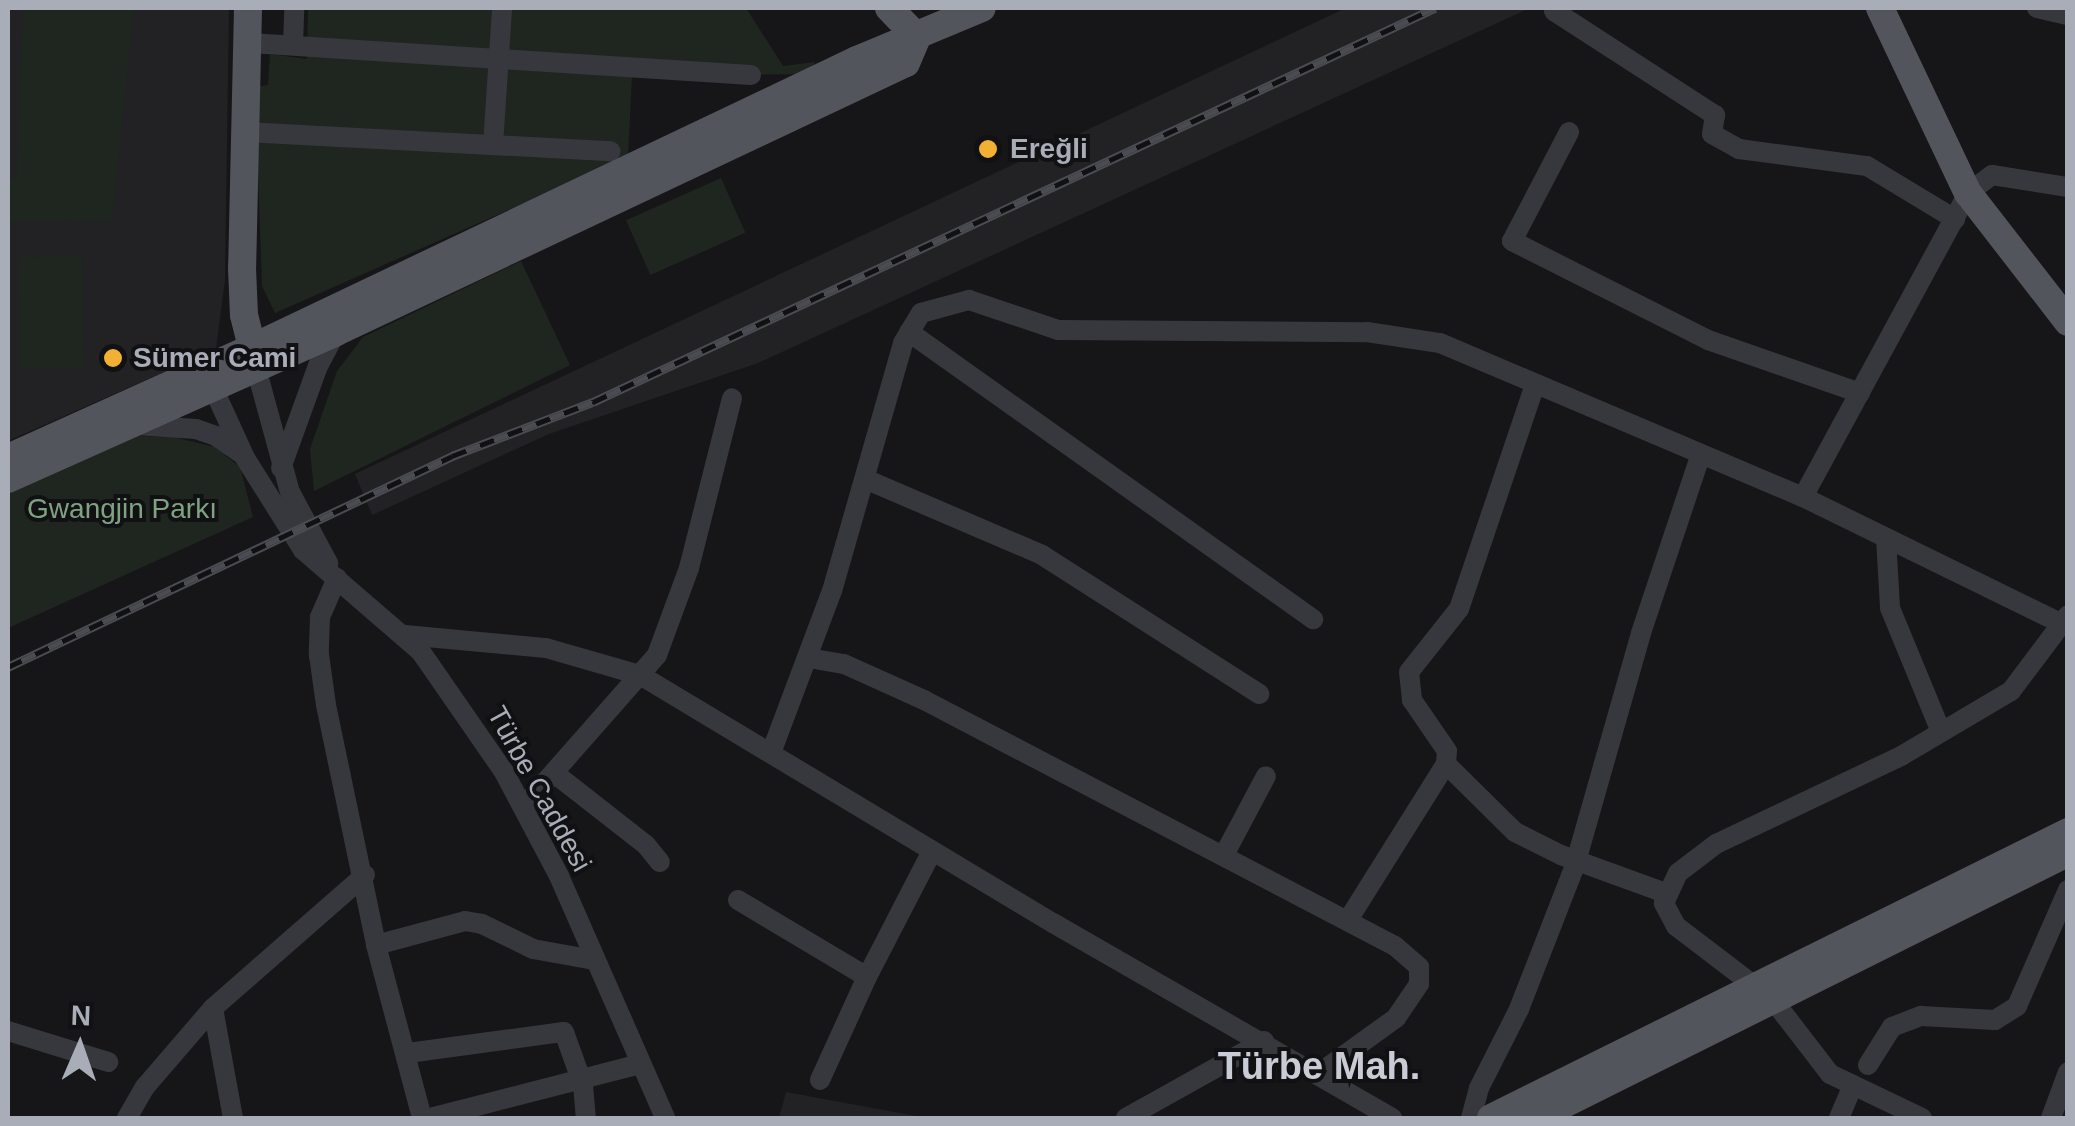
<!DOCTYPE html>
<html>
<head>
<meta charset="utf-8">
<style>
	body { margin:0 }
	#map { position:relative; width:2075px; height:1126px; overflow:hidden; background:#161618; font-family:Arial,sans-serif }
	div>[style] { position:absolute }
	[style*='--x'] { left:calc(var(--x)*1px); top:calc(var(--y)*1px); width:calc(var(--w)*1px); rotate:calc(var(--a)*1deg) }
	.built>* { inset:0; background:#222225 }
	.green>* { inset:0; background:#1e261f; transform-origin:0 0 }
	.minor>* { height:20px; margin:-10px; padding:0 10px; transform-origin:10px; border-radius:10px; background:#37383d }
	.major>* { height:28px; margin:-14px; padding:0 14px; transform-origin:14px; border-radius:14px; background:#53555c }
	.rail>* { height:9px; margin-top:-4.5px; transform-origin:0; background:repeating-linear-gradient(90deg,#111113 0 15px,#4a4c52 0 30px); box-sizing:border-box; border-block:2px solid #4a4c52 }
	.dots>* { width:28px; height:28px; translate:-50% -50%; box-sizing:border-box; border:5px solid #111113; border-radius:50% }
	span { translate:-50% -50%; white-space:nowrap; text-align:center; line-height:1.15; -webkit-text-stroke:8px #111113; paint-order:stroke }
	.poi-label { font-size:28px; color:#a8adb8; font-weight:700 }
	.left { translate:0 -50%; text-align:left }
	.park-label { font-size:28px; color:#7fa381 }
	.street-label { font-size:28px; color:#a8adb8 }
	.district-label { font-size:38px; color:#c9ccd4; font-weight:700 }
	.frame { position:absolute; inset:0; border:10px solid #a8adb8; pointer-events:none }
	.north { position:absolute; left:30px; top:996px; width:100px; height:100px; -webkit-text-stroke:8px #111113; paint-order:stroke; rotate:2deg; font-size:28px; font-weight:700; line-height:40px; text-align:center; color:#a8adb8 }
	.north::after { content:''; display:block; margin:auto; width:35px; height:45px; background:#a8adb8; clip-path:polygon(50% 0,100% 100%,50% 72%,0 100%) }
</style>
</head>
<body>
<div id="map">
	<div class="built">
		<div style="clip-path:polygon(8px 8px,229px 8px,225px 280px,216px 349px,8px 441px)"></div>
		<div style="clip-path:polygon(1346px 8px,1530px 8px,758px 363px,549px 434px,372px 515px,355px 474px)"></div>
		<div style="clip-path:polygon(786px 1092px,927px 1118px,779px 1118px)"></div>
	</div>
	<div class="green">
		<div style="clip-path:polygon(23px 8px,134px 8px,112px 222px,8px 221px,8px 181px,17px 180px)"></div>
		<div style="clip-path:polygon(308px 8px,746px 8px,783px 66px,815px 62px,809px 74px,632px 76px,628px 157px,275px 313px,262px 286px,255px 87px,268px 85px,270px 54px,307px 59px)"></div>
		<div style="left:721px;top:178px;width:60px;height:104px;rotate:66deg"></div>
		<div style="left:82px;top:256px;width:112px;height:64px;rotate:89deg"></div>
		<div style="clip-path:polygon(521px 261px,570px 365px,314px 491px,310px 449px,337px 371px,363px 337px)"></div>
		<div style="clip-path:polygon(136px 436px,173px 437px,215px 447px,240px 467px,253px 517px,8px 628px,8px 494px)"></div>
	</div>
	<div class="minor">
		<div style="--x:2037;--y:8;--w:32;--a:13"></div>
		<div style="--x:1554;--y:11;--w:192;--a:32.9"></div>
		<div style="--x:1715;--y:115;--w:19;--a:99"></div>
		<div style="--x:1712;--y:134;--w:31;--a:29"></div>
		<div style="--x:1739;--y:149;--w:129;--a:7.6"></div>
		<div style="--x:1867;--y:166;--w:103;--a:31.1"></div>
		<div style="--x:249;--y:43;--w:503;--a:3.65"></div>
		<div style="--x:293;--y:45;--w:37;--a:-88"></div>
		<div style="--x:244;--y:132;--w:367;--a:3"></div>
		<div style="--x:1569;--y:132;--w:123;--a:117.6"></div>
		<div style="--x:1512;--y:241;--w:220;--a:26.8"></div>
		<div style="--x:1708;--y:340;--w:161;--a:19.2"></div>
		<div style="--x:493;--y:145;--w:137;--a:-86.2"></div>
		<div style="--x:909;--y:332;--w:496;--a:35.4"></div>
		<div style="--x:253;--y:357;--w:140;--a:74.7"></div>
		<div style="--x:290;--y:492;--w:81;--a:61.8"></div>
		<div style="--x:208;--y:377;--w:89;--a:65.4"></div>
		<div style="--x:245;--y:458;--w:109;--a:57.8"></div>
		<div style="--x:303;--y:550;--w:156;--a:40.8"></div>
		<div style="--x:421;--y:652;--w:146;--a:55.3"></div>
		<div style="--x:504;--y:772;--w:118;--a:62.1"></div>
		<div style="--x:559;--y:876;--w:264;--a:66.3"></div>
		<div style="--x:136;--y:425;--w:60;--a:3.8"></div>
		<div style="--x:196;--y:429;--w:21;--a:19"></div>
		<div style="--x:216;--y:436;--w:29;--a:35"></div>
		<div style="--x:281;--y:468;--w:109;--a:-70.1"></div>
		<div style="--x:318;--y:366;--w:38;--a:-62"></div>
		<div style="--x:865;--y:479;--w:193;--a:23.2"></div>
		<div style="--x:1042;--y:555;--w:258;--a:32.6"></div>
		<div style="--x:1803;--y:497;--w:346;--a:-61.5"></div>
		<div style="--x:1968;--y:193;--w:30;--a:-37"></div>
		<div style="--x:1992;--y:175;--w:77;--a:9"></div>
		<div style="--x:1886;--y:538;--w:70;--a:86.7"></div>
		<div style="--x:1890;--y:608;--w:134;--a:67.6"></div>
		<div style="--x:337;--y:578;--w:43;--a:113.6"></div>
		<div style="--x:320;--y:617;--w:38;--a:92"></div>
		<div style="--x:319;--y:655;--w:50;--a:82"></div>
		<div style="--x:326;--y:705;--w:245;--a:78.2"></div>
		<div style="--x:376;--y:945;--w:179;--a:75.1"></div>
		<div style="--x:405;--y:635;--w:142;--a:5.3"></div>
		<div style="--x:546;--y:648;--w:98;--a:16"></div>
		<div style="--x:640;--y:675;--w:482;--a:31"></div>
		<div style="--x:1053;--y:923;--w:391;--a:29.9"></div>
		<div style="--x:809;--y:658;--w:36;--a:10"></div>
		<div style="--x:844;--y:664;--w:88;--a:24.2"></div>
		<div style="--x:924;--y:700;--w:531;--a:27.58"></div>
		<div style="--x:1395;--y:946;--w:32;--a:41"></div>
		<div style="--x:1419;--y:967;--w:17;--a:90"></div>
		<div style="--x:1419;--y:984;--w:41;--a:124.1"></div>
		<div style="--x:1396;--y:1018;--w:96;--a:144.3"></div>
		<div style="--x:771;--y:753;--w:173;--a:-69.4"></div>
		<div style="--x:832;--y:591;--w:258;--a:-74"></div>
		<div style="--x:903;--y:343;--w:35;--a:-59"></div>
		<div style="--x:921;--y:313;--w:50;--a:-15.2"></div>
		<div style="--x:969;--y:300;--w:94;--a:18.6"></div>
		<div style="--x:1058;--y:330;--w:309;--a:0.4"></div>
		<div style="--x:1367;--y:332;--w:74;--a:8.6"></div>
		<div style="--x:1440;--y:343;--w:394;--a:23"></div>
		<div style="--x:1803;--y:497;--w:295;--a:26.1"></div>
		<div style="--x:1446;--y:764;--w:97;--a:44.6"></div>
		<div style="--x:1515;--y:832;--w:51;--a:26.6"></div>
		<div style="--x:1561;--y:855;--w:114;--a:20"></div>
		<div style="--x:554;--y:773;--w:117;--a:38"></div>
		<div style="--x:646;--y:845;--w:22;--a:51"></div>
		<div style="--x:524;--y:806;--w:201;--a:-48.6"></div>
		<div style="--x:657;--y:655;--w:93;--a:-69.8"></div>
		<div style="--x:689;--y:568;--w:175;--a:-75.8"></div>
		<div style="--x:1224;--y:855;--w:89;--a:-62"></div>
		<div style="--x:738;--y:900;--w:150;--a:30.8"></div>
		<div style="--x:867;--y:977;--w:142;--a:-62.7"></div>
		<div style="--x:1348;--y:920;--w:184;--a:-57.9"></div>
		<div style="--x:1446;--y:764;--w:13;--a:-86"></div>
		<div style="--x:1447;--y:751;--w:62;--a:-124.5"></div>
		<div style="--x:1412;--y:700;--w:28;--a:-96"></div>
		<div style="--x:1409;--y:672;--w:80;--a:-51.6"></div>
		<div style="--x:1459;--y:609;--w:237;--a:-71.3"></div>
		<div style="--x:376;--y:945;--w:92;--a:-15.1"></div>
		<div style="--x:465;--y:921;--w:17;--a:10"></div>
		<div style="--x:482;--y:924;--w:57;--a:26.1"></div>
		<div style="--x:533;--y:949;--w:62;--a:10.2"></div>
		<div style="--x:213;--y:1008;--w:112;--a:79.7"></div>
		<div style="--x:8;--y:1031;--w:105;--a:17.2"></div>
		<div style="--x:408;--y:1053;--w:157;--a:-7.7"></div>
		<div style="--x:564;--y:1032;--w:56;--a:70.3"></div>
		<div style="--x:583;--y:1085;--w:33;--a:85"></div>
		<div style="--x:1868;--y:1065;--w:45;--a:-57.7"></div>
		<div style="--x:1892;--y:1027;--w:31;--a:-21"></div>
		<div style="--x:1921;--y:1016;--w:74;--a:3.1"></div>
		<div style="--x:1995;--y:1020;--w:26;--a:-32"></div>
		<div style="--x:2017;--y:1006;--w:127;--a:-66.3"></div>
		<div style="--x:820;--y:1080;--w:113;--a:-65.5"></div>
		<div style="--x:127;--y:1118;--w:36;--a:-60"></div>
		<div style="--x:145;--y:1087;--w:104;--a:-49.3"></div>
		<div style="--x:213;--y:1008;--w:202;--a:-41.2"></div>
		<div style="--x:430;--y:1118;--w:217;--a:-14.4"></div>
		<div style="--x:1126;--y:1118;--w:158;--a:-29.2"></div>
		<div style="--x:1471;--y:1118;--w:31;--a:-75"></div>
		<div style="--x:1479;--y:1088;--w:89;--a:-63.1"></div>
		<div style="--x:1519;--y:1009;--w:155;--a:-68.7"></div>
		<div style="--x:1575;--y:865;--w:241;--a:-74.1"></div>
		<div style="--x:1641;--y:633;--w:186;--a:-71.5"></div>
		<div style="--x:1839;--y:1118;--w:36;--a:-67"></div>
		<div style="--x:1922;--y:1118;--w:102;--a:-154.4"></div>
		<div style="--x:1830;--y:1074;--w:93;--a:-127.6"></div>
		<div style="--x:1773;--y:1000;--w:122;--a:-142.7"></div>
		<div style="--x:1676;--y:926;--w:26;--a:-118"></div>
		<div style="--x:1664;--y:903;--w:33;--a:-65"></div>
		<div style="--x:1678;--y:873;--w:48;--a:-37.3"></div>
		<div style="--x:1716;--y:844;--w:205;--a:-25.4"></div>
		<div style="--x:1901;--y:756;--w:128;--a:-30.6"></div>
		<div style="--x:2011;--y:691;--w:95;--a:-53.1"></div>
		<div style="--x:2051;--y:1118;--w:49;--a:-69.7"></div>
	</div>
	<div class="major">
		<div style="--x:248;--y:8;--w:260;--a:91.3"></div>
		<div style="--x:242;--y:268;--w:47;--a:87.6"></div>
		<div style="--x:244;--y:315;--w:34;--a:76"></div>
		<div style="--x:889;--y:8;--w:40;--a:46"></div>
		<div style="--x:1880;--y:8;--w:205;--a:64.6"></div>
		<div style="--x:1968;--y:193;--w:163;--a:52.2"></div>
		<div style="--x:8;--y:458;--w:268;--a:-24.3"></div>
		<div style="--x:252;--y:348;--w:670;--a:-25.46"></div>
		<div style="--x:857;--y:60;--w:135;--a:-22.6"></div>
		<div style="--x:8;--y:479;--w:359;--a:-24.1"></div>
		<div style="--x:336;--y:332;--w:630;--a:-25.26"></div>
		<div style="--x:906;--y:63;--w:28;--a:-67"></div>
		<div style="--x:1491;--y:1118;--w:644;--a:-26.37"></div>
		<div style="--x:1536;--y:1118;--w:593;--a:-26.52"></div>
	</div>
	<div class="rail">
		<div style="--x:8;--y:667;--w:492;--a:-25.4"></div>
		<div style="--x:452;--y:456;--w:151;--a:-21"></div>
		<div style="--x:593;--y:402;--w:930;--a:-25.08"></div>
	</div>
	<div class="dots">
		<div style="left:988px;top:149px;background:#f2b134"></div>
		<div style="left:113px;top:358px;background:#f2b134"></div>
	</div>
	<div class="poi-label">
		<span class="left" style="left:1010px;top:149px">Ereğli</span>
		<span class="left" style="left:133px;top:358px">Sümer Cami</span>
	</div>
	<div class="park-label">
		<span style="left:122px;top:509px">Gwangjin Parkı</span>
	</div>
	<div class="street-label">
		<span style="left:539px;top:789px;rotate:61deg">Türbe Caddesi</span>
	</div>
	<div class="district-label">
		<span style="left:1319px;top:1067px">Türbe Mah.</span>
	</div>
	<div class="frame"></div>
	<div class="north">N</div>
</div>
</body>
</html>
